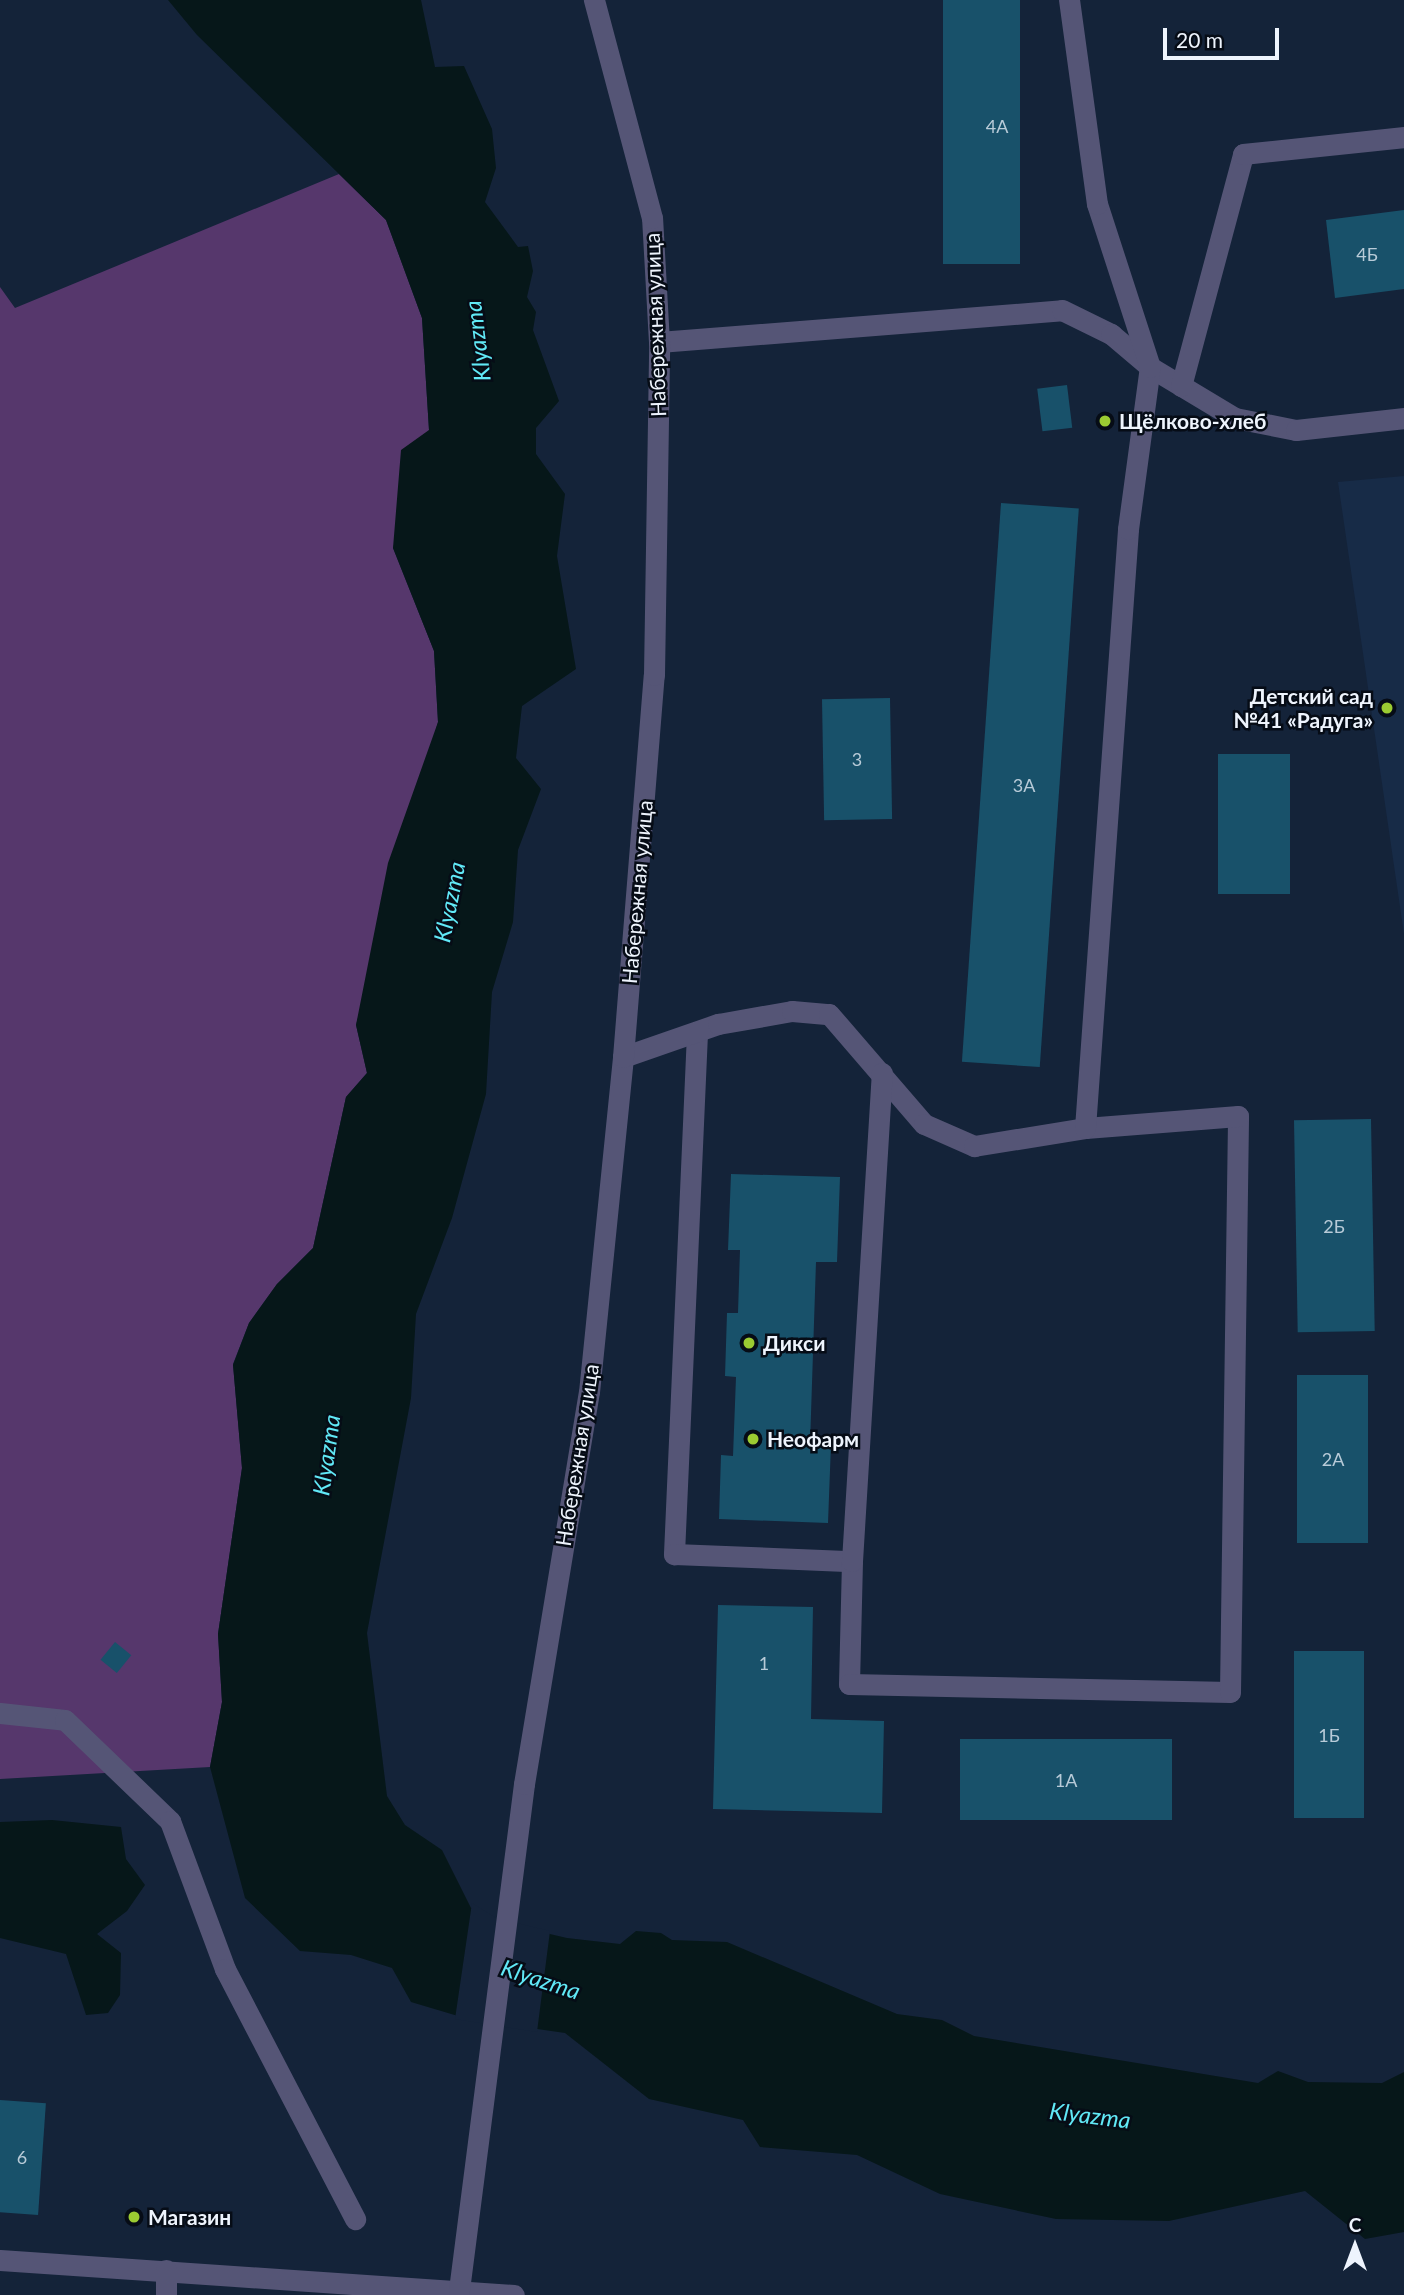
<!DOCTYPE html>
<html>
<head>
<meta charset="utf-8">
<style>
	body { margin:0 }
	#map { position:relative; width:1404px; height:2295px; overflow:hidden; background:#142339; font-family:Lato,sans-serif }
	div>[style] { position:absolute }
	[style*='--x'] { left:calc(var(--x)*1px); top:calc(var(--y)*1px); width:calc(var(--w)*1px); rotate:calc(var(--a)*1deg) }
	.built>* { inset:0; background:#172b47 }
	.green>* { inset:0; background:#56376c }
	.water>* { inset:0; background:#061719 }
	.pier>* { inset:0; background:#142339 }
	.building>* { inset:0; background:#18516a; transform-origin:0 0 }
	.minor>* { height:21px; margin:-10.5px; padding:0 10.5px; transform-origin:10.5px; border-radius:10.5px; background:#555576 }
	.dots>* { width:19px; height:19px; translate:-50% -50%; box-sizing:border-box; border:4px solid #060c16; border-radius:50% }
	span { translate:-50% -50%; white-space:nowrap; text-align:center; line-height:1.15; -webkit-text-stroke:5px #060c16; paint-order:stroke }
	.number-label { font-size:18px; color:#b8cbd8 }
	.number-label span { -webkit-text-stroke-width:0 }
	.street-label { font-size:21px; color:#eef4fd }
	.poi-label { font-size:21px; color:#eef4fd; font-weight:700 }
	.left { translate:0 -50%; text-align:left }
	.right { translate:-100% -50%; text-align:right }
	.water-label { font-size:23px; color:#61e9f7; font-style:italic }
	.north { position:absolute; left:1320px; top:2211px; width:70px; height:70px; -webkit-text-stroke:5px #060c16; paint-order:stroke; rotate:0deg; font-size:19px; font-weight:700; line-height:28px; text-align:center; color:#eef4fd }
	.north::after { content:''; display:block; margin:auto; width:24px; height:32px; background:#eef4fd; clip-path:polygon(50% 0,100% 100%,50% 72%,0 100%) }
	.scale { position:absolute; left:1163px; top:28px; width:116px; height:32px; box-sizing:border-box; border:4px solid #eef4fd; border-top:0; padding-left:9px; font-size:21px; line-height:24px; white-space:nowrap; color:#eef4fd; -webkit-text-stroke:5px #060c16; paint-order:stroke }
</style>
</head>
<body>
<div id="map">
	<div class="built">
		<div style="clip-path:polygon(1404px 476px,1404px 934px,1338px 482px)"></div>
	</div>
	<div class="green">
		<div style="clip-path:polygon(339px 174px,386px 220px,422px 318px,429px 430px,393px 548px,434px 651px,438px 722px,356px 1025px,367px 1073px,346px 1097px,313px 1248px,277px 1284px,249px 1323px,233px 1364px,242px 1468px,218px 1634px,222px 1702px,210px 1767px,0 1779px,0 287px,15px 308px)"></div>
	</div>
	<div class="water">
		<div style="clip-path:polygon(168px 0,421px 0,435px 67px,464px 66px,492px 129px,496px 168px,485px 202px,518px 247px,528px 246px,533px 271px,527px 297px,536px 312px,533px 330px,559px 401px,536px 428px,536px 454px,565px 494px,557px 556px,576px 669px,522px 706px,516px 758px,541px 789px,518px 850px,513px 922px,492px 992px,486px 1094px,452px 1218px,416px 1314px,411px 1398px,367px 1633px,387px 1796px,405px 1825px,442px 1850px,471px 1908px,494px 1921px,567px 1938px,620px 1944px,636px 1931px,661px 1933px,672px 1940px,727px 1942px,897px 2014px,942px 2020px,974px 2036px,1258px 2083px,1278px 2071px,1308px 2082px,1382px 2083px,1404px 2072px,1404px 2232px,1365px 2239px,1305px 2191px,1169px 2221px,1056px 2219px,940px 2194px,857px 2155px,760px 2147px,743px 2120px,649px 2099px,565px 2033px,468px 2019px,411px 2002px,392px 1968px,351px 1955px,300px 1951px,245px 1898px,210px 1767px,222px 1702px,218px 1634px,242px 1468px,233px 1365px,249px 1323px,277px 1284px,313px 1248px,346px 1097px,367px 1073px,356px 1025px,388px 863px,438px 722px,434px 651px,393px 548px,401px 450px,429px 430px,422px 318px,386px 220px,197px 35px)"></div>
		<div style="clip-path:polygon(52px 1820px,121px 1827px,126px 1859px,145px 1885px,127px 1911px,97px 1934px,121px 1953px,120px 1995px,108px 2013px,86px 2015px,66px 1954px,0 1938px,0 1822px)"></div>
	</div>
	<div class="pier">
		<div style="clip-path:polygon(472px 1903px,496px 1918px,550px 1931px,537px 2032px,455px 2019px)"></div>
	</div>
	<div class="building">
		<div style="left:943px;top:0;width:77px;height:264px"></div>
		<div style="clip-path:polygon(1404px 210px,1404px 289px,1335px 298px,1326px 220px)"></div>
		<div style="left:1067px;top:385px;width:43px;height:30px;rotate:83deg"></div>
		<div style="left:1001px;top:503px;width:78px;height:560px;rotate:4deg"></div>
		<div style="left:890px;top:698px;width:121px;height:68px;rotate:89deg"></div>
		<div style="left:1218px;top:754px;width:72px;height:140px"></div>
		<div style="left:1371px;top:1119px;width:212px;height:77px;rotate:89deg"></div>
		<div style="clip-path:polygon(731px 1174px,840px 1177px,837px 1262px,816px 1262px,810px 1444px,831px 1444px,828px 1523px,719px 1519px,721px 1455px,733px 1456px,736px 1377px,725px 1376px,727px 1313px,738px 1313px,740px 1250px,728px 1250px)"></div>
		<div style="left:1297px;top:1375px;width:71px;height:168px"></div>
		<div style="clip-path:polygon(718px 1605px,813px 1607px,811px 1719px,884px 1721px,882px 1813px,713px 1809px)"></div>
		<div style="left:115px;top:1642px;width:21px;height:23px;rotate:39deg"></div>
		<div style="left:1294px;top:1651px;width:70px;height:167px"></div>
		<div style="left:960px;top:1739px;width:212px;height:81px"></div>
		<div style="left:0;top:2100px;width:46px;height:112px;rotate:4deg"></div>
	</div>
	<div class="minor">
		<div style="--x:659;--y:342;--w:404;--a:-4.5"></div>
		<div style="--x:1062;--y:310;--w:55;--a:26.1"></div>
		<div style="--x:1111;--y:334;--w:51;--a:40.2"></div>
		<div style="--x:1150;--y:367;--w:99;--a:31"></div>
		<div style="--x:1235;--y:418;--w:62;--a:11.1"></div>
		<div style="--x:1296;--y:430;--w:109;--a:-6.3"></div>
		<div style="--x:1181;--y:386;--w:240;--a:-75"></div>
		<div style="--x:1243;--y:154;--w:162;--a:-6"></div>
		<div style="--x:697;--y:1033;--w:522;--a:92.53"></div>
		<div style="--x:674;--y:1554;--w:178;--a:2.3"></div>
		<div style="--x:852;--y:1561;--w:123;--a:91.4"></div>
		<div style="--x:849;--y:1684;--w:381;--a:1.2"></div>
		<div style="--x:1230;--y:1692;--w:576;--a:-89.2"></div>
		<div style="--x:1238;--y:1116;--w:153;--a:175.5"></div>
		<div style="--x:623;--y:1057;--w:101;--a:-19.2"></div>
		<div style="--x:718;--y:1024;--w:75;--a:-10"></div>
		<div style="--x:792;--y:1011;--w:37;--a:5"></div>
		<div style="--x:829;--y:1014;--w:145;--a:49.2"></div>
		<div style="--x:924;--y:1124;--w:55;--a:23.7"></div>
		<div style="--x:974;--y:1146;--w:112;--a:-9.2"></div>
		<div style="--x:1085;--y:1128;--w:601;--a:-85.89"></div>
		<div style="--x:1128;--y:529;--w:163;--a:-82.3"></div>
		<div style="--x:1150;--y:367;--w:171;--a:-108"></div>
		<div style="--x:1097;--y:204;--w:206;--a:-97.8"></div>
		<div style="--x:852;--y:1561;--w:489;--a:-86.5"></div>
		<div style="--x:0;--y:1713;--w:65;--a:6.1"></div>
		<div style="--x:65;--y:1720;--w:146;--a:43.9"></div>
		<div style="--x:170;--y:1821;--w:158;--a:69.6"></div>
		<div style="--x:225;--y:1969;--w:282;--a:62.5"></div>
		<div style="--x:0;--y:2260;--w:515;--a:3.9"></div>
		<div style="--x:459;--y:2290;--w:510;--a:-82.68"></div>
		<div style="--x:524;--y:1784;--w:397;--a:-80.6"></div>
		<div style="--x:589;--y:1392;--w:337;--a:-84.2"></div>
		<div style="--x:623;--y:1057;--w:383;--a:-85.4"></div>
		<div style="--x:654;--y:675;--w:333;--a:-89.1"></div>
		<div style="--x:659;--y:342;--w:124;--a:-93.2"></div>
		<div style="--x:652;--y:218;--w:226;--a:-104.9"></div>
		<div style="--x:166;--y:2295;--w:25;--a:-90"></div>
	</div>
	<div class="dots">
		<div style="left:1105px;top:421px;background:#9bcb32"></div>
		<div style="left:1387px;top:708px;background:#9bcb32"></div>
		<div style="left:749px;top:1343px;background:#9bcb32"></div>
		<div style="left:753px;top:1439px;background:#9bcb32"></div>
		<div style="left:134px;top:2217px;background:#9bcb32"></div>
	</div>
	<div class="number-label">
		<span style="left:997px;top:126px">4А</span>
		<span style="left:1367px;top:254px">4Б</span>
		<span style="left:857px;top:759px">3</span>
		<span style="left:1024px;top:785px">3А</span>
		<span style="left:1334px;top:1226px">2Б</span>
		<span style="left:1333px;top:1459px">2А</span>
		<span style="left:764px;top:1663px">1</span>
		<span style="left:1329px;top:1735px">1Б</span>
		<span style="left:1066px;top:1780px">1А</span>
		<span style="left:22px;top:2157px">6</span>
	</div>
	<div class="street-label">
		<span style="left:655px;top:325px;rotate:-92deg">Набережная улица</span>
		<span style="left:637px;top:892px;rotate:-85deg">Набережная улица</span>
		<span style="left:577px;top:1455px;rotate:-81deg">Набережная улица</span>
	</div>
	<div class="poi-label">
		<span class="left" style="left:1119px;top:421px">Щёлково-хлеб</span>
		<span class="right" style="left:1373px;top:708px">Детский сад<br>№41 «Радуга»</span>
		<span class="left" style="left:763px;top:1343px">Дикси</span>
		<span class="left" style="left:767px;top:1439px">Неофарм</span>
		<span class="left" style="left:148px;top:2217px">Магазин</span>
	</div>
	<div class="water-label">
		<span style="left:477px;top:341px;rotate:-97deg">Klyazma</span>
		<span style="left:449px;top:902px;rotate:-79deg">Klyazma</span>
		<span style="left:326px;top:1455px;rotate:-82deg">Klyazma</span>
		<span style="left:541px;top:1979px;rotate:18deg">Klyazma</span>
		<span style="left:1090px;top:2115px;rotate:7deg">Klyazma</span>
	</div>
	<div class="north">С</div>
	<div class="scale">20 m</div>
</div>
</body>
</html>
